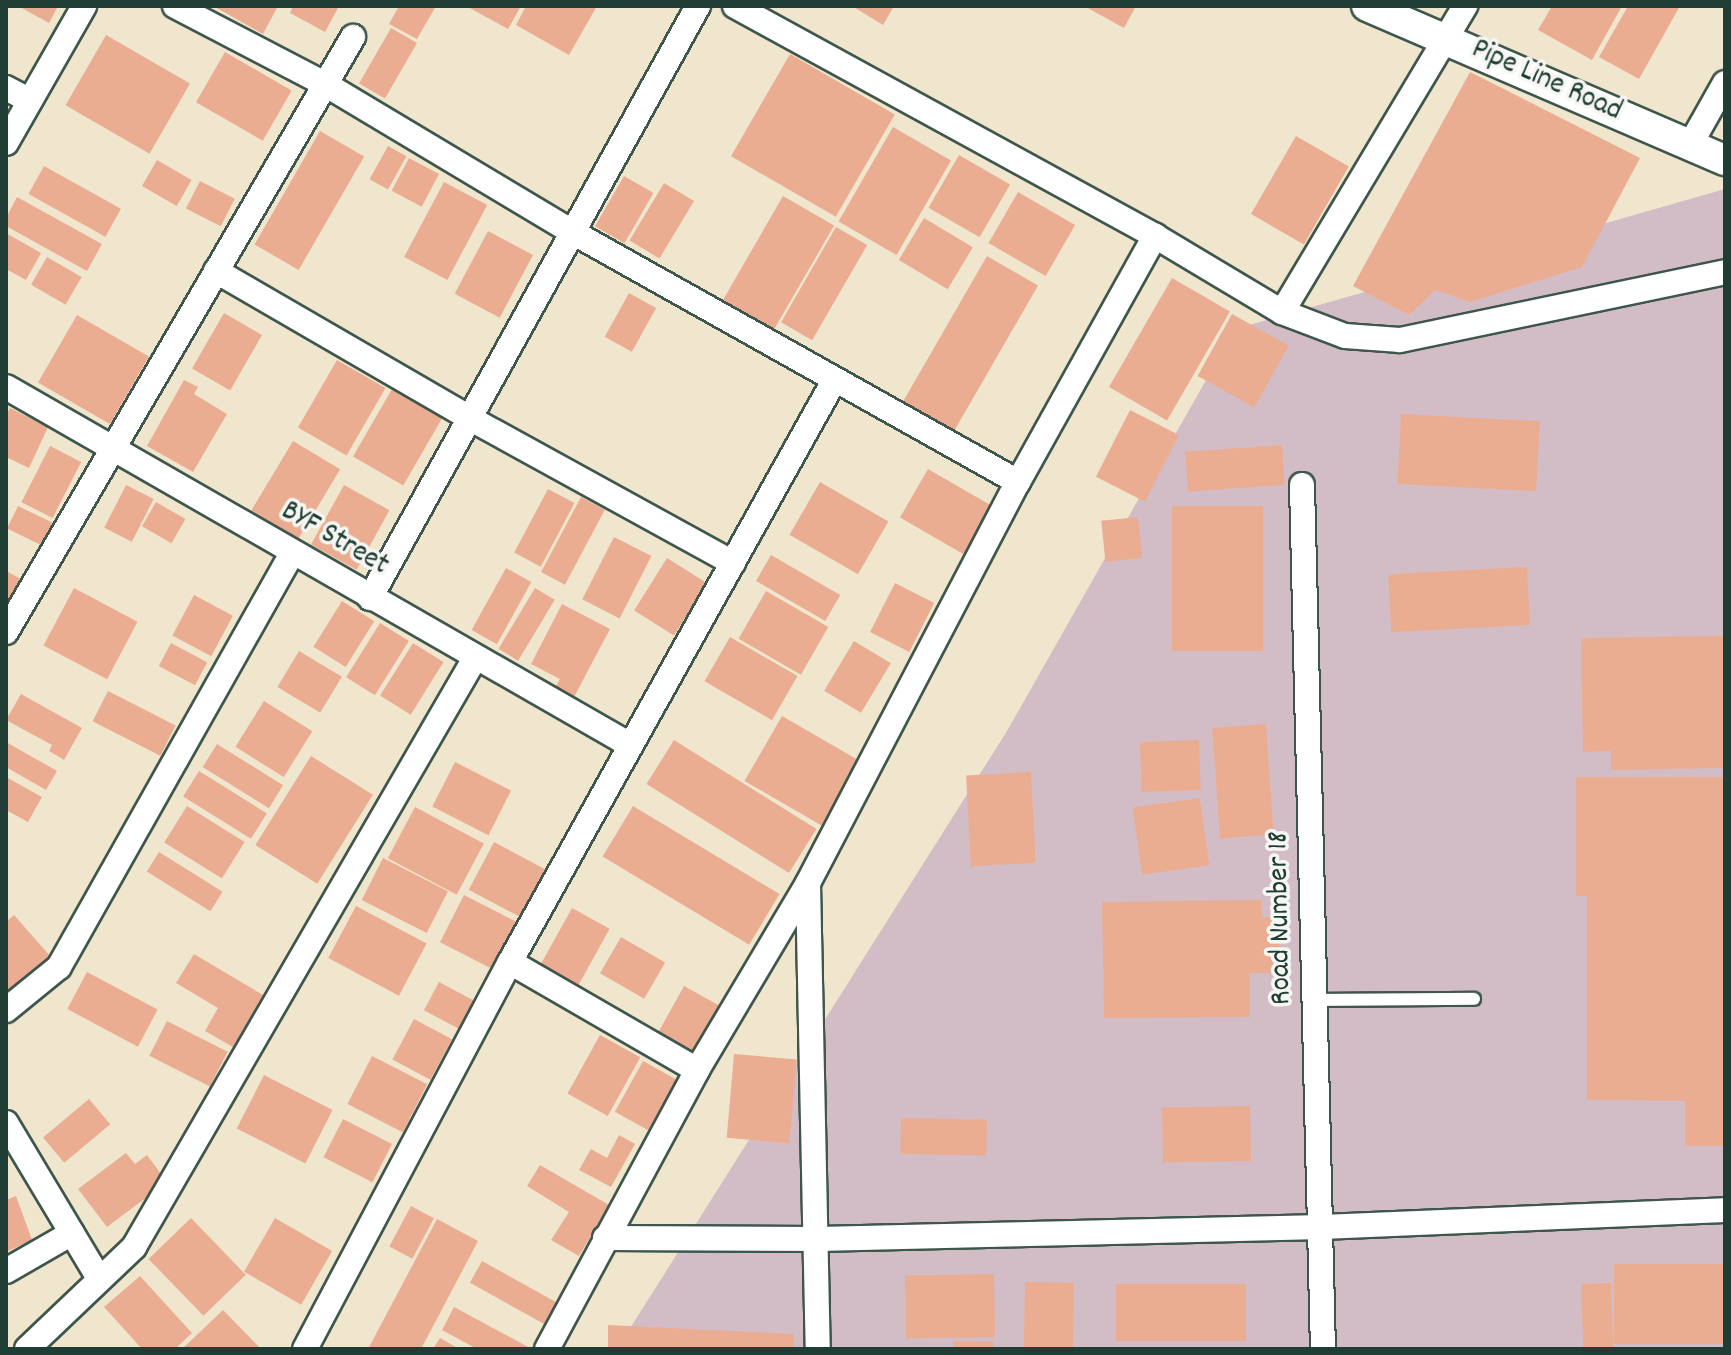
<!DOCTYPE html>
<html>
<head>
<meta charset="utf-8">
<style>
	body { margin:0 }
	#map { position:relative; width:1731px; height:1355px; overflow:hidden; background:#f0e6ce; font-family:Dekko,sans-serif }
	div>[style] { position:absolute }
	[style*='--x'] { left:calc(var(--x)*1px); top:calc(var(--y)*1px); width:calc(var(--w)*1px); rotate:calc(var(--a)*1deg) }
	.industrial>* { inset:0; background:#d2bdc7 }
	.building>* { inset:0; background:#ebad92; transform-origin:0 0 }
	.roads { filter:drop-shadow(2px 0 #3e564b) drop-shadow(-2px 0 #3e564b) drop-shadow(0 2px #3e564b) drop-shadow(0 -2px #3e564b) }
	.service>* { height:12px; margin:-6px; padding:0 6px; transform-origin:6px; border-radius:6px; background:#fff }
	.minor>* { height:24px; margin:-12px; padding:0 12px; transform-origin:12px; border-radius:12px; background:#fff }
	.tertiary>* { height:30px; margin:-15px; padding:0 15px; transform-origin:15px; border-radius:15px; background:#fff }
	span { translate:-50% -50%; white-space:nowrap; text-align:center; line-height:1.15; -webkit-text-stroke:7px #f6f6f2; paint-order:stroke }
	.street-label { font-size:30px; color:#1f3d34 }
	.frame { position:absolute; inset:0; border:8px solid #1f3d34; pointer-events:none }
</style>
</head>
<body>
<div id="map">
	<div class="industrial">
		<div style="clip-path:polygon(1725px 189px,1725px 1349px,617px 1349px,1007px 731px,1235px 329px)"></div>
	</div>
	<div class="building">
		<div style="clip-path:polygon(18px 6px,58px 6px,49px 23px)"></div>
		<div style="clip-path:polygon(213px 6px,278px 6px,263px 34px)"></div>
		<div style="clip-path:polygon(293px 6px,339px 6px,325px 32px,290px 13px)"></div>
		<div style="clip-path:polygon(399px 6px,436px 6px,417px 39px,389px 24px)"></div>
		<div style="clip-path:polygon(466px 6px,521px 6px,508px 29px)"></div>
		<div style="clip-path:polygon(526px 6px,597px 6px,569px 55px,516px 25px)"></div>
		<div style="clip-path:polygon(852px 6px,894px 6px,883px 25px)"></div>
		<div style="clip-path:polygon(1084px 6px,1136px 6px,1124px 28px)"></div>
		<div style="clip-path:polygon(1552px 6px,1622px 6px,1592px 60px,1538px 30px)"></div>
		<div style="clip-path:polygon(1628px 6px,1680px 6px,1639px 79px,1599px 57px)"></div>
		<div style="left:391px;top:28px;width:30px;height:64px;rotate:30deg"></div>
		<div style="left:106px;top:35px;width:97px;height:81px;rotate:30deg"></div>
		<div style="left:225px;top:52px;width:77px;height:58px;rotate:30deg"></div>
		<div style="left:790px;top:54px;width:121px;height:118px;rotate:30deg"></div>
		<div style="clip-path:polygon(1470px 72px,1640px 158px,1582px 267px,1470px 302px,1435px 290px,1409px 315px,1353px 286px)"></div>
		<div style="left:893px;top:127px;width:67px;height:109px;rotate:30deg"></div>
		<div style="left:320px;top:131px;width:51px;height:131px;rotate:30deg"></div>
		<div style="left:1296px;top:136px;width:61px;height:90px;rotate:30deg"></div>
		<div style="left:388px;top:146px;width:21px;height:38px;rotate:29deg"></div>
		<div style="left:959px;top:155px;width:59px;height:61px;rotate:30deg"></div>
		<div style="left:409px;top:158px;width:34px;height:37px;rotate:28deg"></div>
		<div style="left:157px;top:160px;width:40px;height:30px;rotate:30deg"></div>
		<div style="left:44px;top:166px;width:88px;height:32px;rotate:29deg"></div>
		<div style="left:624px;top:176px;width:34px;height:58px;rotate:30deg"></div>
		<div style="left:200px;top:181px;width:39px;height:31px;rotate:27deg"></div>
		<div style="left:444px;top:182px;width:49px;height:85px;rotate:28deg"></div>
		<div style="left:664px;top:183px;width:35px;height:67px;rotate:31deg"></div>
		<div style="left:1018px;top:192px;width:66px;height:59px;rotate:30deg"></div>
		<div style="left:783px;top:196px;width:59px;height:121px;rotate:30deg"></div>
		<div style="clip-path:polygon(17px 197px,102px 244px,87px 271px,6px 226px,6px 218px)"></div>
		<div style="left:924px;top:218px;width:57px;height:49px;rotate:31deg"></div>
		<div style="left:836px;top:227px;width:36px;height:110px;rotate:30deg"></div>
		<div style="left:488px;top:231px;width:51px;height:71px;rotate:28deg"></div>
		<div style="clip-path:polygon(6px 233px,41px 253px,26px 280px,6px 269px)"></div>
		<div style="left:987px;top:256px;width:59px;height:174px;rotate:30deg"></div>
		<div style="left:47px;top:257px;width:40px;height:32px;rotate:30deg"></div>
		<div style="left:1172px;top:278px;width:67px;height:126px;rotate:30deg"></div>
		<div style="left:629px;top:293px;width:31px;height:50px;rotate:29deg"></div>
		<div style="left:224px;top:313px;width:44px;height:64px;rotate:30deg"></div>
		<div style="left:1232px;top:314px;width:65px;height:71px;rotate:29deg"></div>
		<div style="left:77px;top:315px;width:83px;height:78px;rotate:30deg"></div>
		<div style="left:337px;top:360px;width:56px;height:78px;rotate:30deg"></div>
		<div style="clip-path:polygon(184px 380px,198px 387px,194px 394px,227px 414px,193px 472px,147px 446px)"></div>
		<div style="left:392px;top:389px;width:58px;height:78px;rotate:30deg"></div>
		<div style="clip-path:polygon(10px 408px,48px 427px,29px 468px,6px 457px,6px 416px)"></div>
		<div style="left:1130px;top:410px;width:55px;height:75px;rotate:27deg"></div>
		<div style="left:1401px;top:414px;width:139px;height:70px;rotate:3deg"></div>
		<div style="left:293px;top:441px;width:55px;height:81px;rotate:31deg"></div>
		<div style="left:1282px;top:445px;width:40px;height:97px;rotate:86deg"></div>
		<div style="left:50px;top:446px;width:35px;height:63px;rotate:27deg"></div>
		<div style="left:928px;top:469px;width:78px;height:56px;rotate:30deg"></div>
		<div style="left:820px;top:482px;width:79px;height:61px;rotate:30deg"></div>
		<div style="left:126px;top:485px;width:31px;height:48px;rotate:27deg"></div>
		<div style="left:344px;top:485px;width:52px;height:68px;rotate:29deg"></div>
		<div style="left:548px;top:489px;width:30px;height:72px;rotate:28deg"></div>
		<div style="left:581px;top:497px;width:27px;height:85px;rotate:28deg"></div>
		<div style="left:156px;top:502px;width:34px;height:28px;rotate:30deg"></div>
		<div style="left:18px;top:506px;width:39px;height:25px;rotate:26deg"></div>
		<div style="left:1172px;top:506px;width:91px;height:145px"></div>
		<div style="left:1138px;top:517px;width:41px;height:37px;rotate:84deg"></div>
		<div style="left:614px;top:537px;width:42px;height:70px;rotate:27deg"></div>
		<div style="left:771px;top:555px;width:80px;height:30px;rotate:30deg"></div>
		<div style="left:667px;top:558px;width:47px;height:62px;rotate:32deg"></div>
		<div style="left:1527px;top:567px;width:58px;height:139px;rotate:87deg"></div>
		<div style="left:506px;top:568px;width:29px;height:71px;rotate:29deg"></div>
		<div style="clip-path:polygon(6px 571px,21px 579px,6px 607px)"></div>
		<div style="left:895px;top:583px;width:44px;height:55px;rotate:27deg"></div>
		<div style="left:74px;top:588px;width:72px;height:65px;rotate:28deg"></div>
		<div style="left:535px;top:588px;width:23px;height:71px;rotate:31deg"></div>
		<div style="left:766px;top:591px;width:72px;height:55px;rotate:30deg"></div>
		<div style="left:194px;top:595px;width:44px;height:46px;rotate:28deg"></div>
		<div style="left:342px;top:601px;width:38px;height:54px;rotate:32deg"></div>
		<div style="clip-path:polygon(562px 604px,610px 629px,574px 697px,555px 688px,560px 679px,531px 664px)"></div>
		<div style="left:380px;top:623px;width:34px;height:64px;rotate:32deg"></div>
		<div style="clip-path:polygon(1725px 636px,1725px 768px,1611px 770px,1611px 751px,1583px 752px,1581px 638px)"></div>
		<div style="left:730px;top:637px;width:78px;height:51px;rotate:30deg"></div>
		<div style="left:854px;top:641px;width:43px;height:58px;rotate:31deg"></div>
		<div style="left:171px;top:643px;width:41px;height:26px;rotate:28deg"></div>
		<div style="left:413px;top:643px;width:36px;height:62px;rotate:32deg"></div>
		<div style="left:299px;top:651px;width:50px;height:42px;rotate:31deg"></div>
		<div style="left:108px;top:691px;width:76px;height:34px;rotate:27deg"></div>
		<div style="clip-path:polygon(21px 694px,82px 728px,64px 760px,49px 751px,52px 745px,6px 720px)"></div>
		<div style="left:264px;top:701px;width:57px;height:54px;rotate:32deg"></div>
		<div style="left:782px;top:716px;width:89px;height:75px;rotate:30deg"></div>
		<div style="left:1266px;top:724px;width:111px;height:54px;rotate:86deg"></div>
		<div style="left:674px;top:740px;width:168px;height:52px;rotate:32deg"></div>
		<div style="left:1199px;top:740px;width:50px;height:59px;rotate:88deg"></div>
		<div style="clip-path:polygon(6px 742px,57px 771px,46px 790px,6px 767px)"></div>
		<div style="left:217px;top:744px;width:78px;height:27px;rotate:32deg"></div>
		<div style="left:311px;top:756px;width:73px;height:105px;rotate:32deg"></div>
		<div style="left:455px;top:762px;width:63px;height:50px;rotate:27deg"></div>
		<div style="left:199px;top:771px;width:80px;height:30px;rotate:32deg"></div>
		<div style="left:1031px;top:772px;width:91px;height:65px;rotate:87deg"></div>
		<div style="clip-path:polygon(6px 777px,42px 797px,28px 822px,6px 810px)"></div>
		<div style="clip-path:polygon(1576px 777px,1725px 777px,1725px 1146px,1685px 1146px,1685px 1101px,1587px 1100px,1587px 896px,1576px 896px)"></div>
		<div style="left:1200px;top:798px;width:68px;height:68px;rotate:82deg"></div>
		<div style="left:187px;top:806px;width:68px;height:43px;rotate:32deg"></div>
		<div style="left:633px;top:806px;width:171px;height:59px;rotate:31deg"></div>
		<div style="left:415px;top:807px;width:78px;height:58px;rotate:28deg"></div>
		<div style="left:494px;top:842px;width:60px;height:54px;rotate:28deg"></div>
		<div style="left:159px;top:852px;width:75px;height:23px;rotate:32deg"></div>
		<div style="left:383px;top:858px;width:73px;height:47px;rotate:27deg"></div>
		<div style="left:464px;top:895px;width:61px;height:53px;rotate:27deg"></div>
		<div style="clip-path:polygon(1261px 900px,1262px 917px,1279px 917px,1280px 973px,1250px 973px,1250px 1017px,1104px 1018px,1102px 902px)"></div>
		<div style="left:356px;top:906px;width:80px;height:59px;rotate:28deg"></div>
		<div style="left:572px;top:908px;width:43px;height:65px;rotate:29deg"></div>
		<div style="clip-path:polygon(14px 915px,51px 957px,6px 996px,6px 922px)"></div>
		<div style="left:621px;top:937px;width:51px;height:42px;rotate:30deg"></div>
		<div style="clip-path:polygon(194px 954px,263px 995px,233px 1047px,205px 1031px,218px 1008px,176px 983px)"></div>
		<div style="left:87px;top:972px;width:80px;height:42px;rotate:28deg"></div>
		<div style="left:439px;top:982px;width:40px;height:32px;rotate:28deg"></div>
		<div style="left:684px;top:986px;width:43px;height:55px;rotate:29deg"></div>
		<div style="left:414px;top:1019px;width:43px;height:46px;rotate:28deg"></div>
		<div style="left:167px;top:1021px;width:68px;height:39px;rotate:27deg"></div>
		<div style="left:600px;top:1035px;width:46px;height:67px;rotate:29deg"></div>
		<div style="left:734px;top:1054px;width:63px;height:84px;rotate:5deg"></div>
		<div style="left:372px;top:1056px;width:62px;height:54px;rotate:27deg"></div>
		<div style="left:643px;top:1061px;width:38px;height:58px;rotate:29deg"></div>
		<div style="left:264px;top:1075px;width:77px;height:60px;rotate:27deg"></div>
		<div style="left:89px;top:1099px;width:33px;height:60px;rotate:50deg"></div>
		<div style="left:1250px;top:1106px;width:55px;height:88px;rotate:89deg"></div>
		<div style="left:901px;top:1118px;width:86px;height:36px;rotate:1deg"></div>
		<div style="left:343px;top:1119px;width:55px;height:43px;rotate:27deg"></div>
		<div style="clip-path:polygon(619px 1135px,635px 1144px,611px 1187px,579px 1170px,591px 1149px,607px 1158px)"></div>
		<div style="clip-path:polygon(126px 1153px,135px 1164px,147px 1155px,167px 1182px,107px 1227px,78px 1189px)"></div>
		<div style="clip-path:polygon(540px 1165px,609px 1205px,579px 1256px,551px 1240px,569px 1212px,527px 1186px)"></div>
		<div style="clip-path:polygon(16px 1196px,32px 1240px,6px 1252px,6px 1200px)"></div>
		<div style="left:411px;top:1206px;width:26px;height:46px;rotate:28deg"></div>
		<div style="left:191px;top:1218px;width:79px;height:59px;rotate:46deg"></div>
		<div style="left:275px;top:1218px;width:66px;height:62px;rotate:30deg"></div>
		<div style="clip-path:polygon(437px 1219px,478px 1241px,421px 1349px,368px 1349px)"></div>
		<div style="left:482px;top:1261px;width:85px;height:25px;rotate:29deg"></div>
		<div style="left:1725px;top:1264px;width:80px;height:111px;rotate:90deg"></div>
		<div style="left:994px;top:1274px;width:63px;height:89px;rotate:89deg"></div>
		<div style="clip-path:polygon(140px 1276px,192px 1333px,175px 1349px,142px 1349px,104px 1307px)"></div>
		<div style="left:1025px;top:1282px;width:49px;height:67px;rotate:1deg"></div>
		<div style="left:1611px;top:1283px;width:66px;height:30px;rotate:88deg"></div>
		<div style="left:1116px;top:1284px;width:130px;height:57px"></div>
		<div style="clip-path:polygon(454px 1307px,532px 1349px,477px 1349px,442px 1330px)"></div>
		<div style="clip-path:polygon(223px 1310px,261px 1349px,182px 1349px)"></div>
		<div style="clip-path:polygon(608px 1325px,794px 1334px,794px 1349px,608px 1349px)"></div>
		<div style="clip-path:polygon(440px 1338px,459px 1349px,433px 1349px)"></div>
		<div style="left:953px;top:1341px;width:41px;height:8px;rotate:1deg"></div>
	</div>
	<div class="roads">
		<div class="service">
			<div style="--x:1316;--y:1000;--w:158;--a:-0.4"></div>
		</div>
		<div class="minor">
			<div style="--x:175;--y:6;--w:169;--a:27.5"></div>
			<div style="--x:325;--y:84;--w:290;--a:30.9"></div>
			<div style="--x:574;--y:233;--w:509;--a:29.28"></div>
			<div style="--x:735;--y:6;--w:479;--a:28.7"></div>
			<div style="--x:1155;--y:236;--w:148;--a:30.9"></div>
			<div style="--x:1282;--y:312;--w:67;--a:20.9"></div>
			<div style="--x:1345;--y:336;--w:55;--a:4.2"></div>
			<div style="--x:1400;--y:340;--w:332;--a:-11.8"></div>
			<div style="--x:6;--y:88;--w:27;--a:28"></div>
			<div style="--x:6;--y:143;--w:158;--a:-60.3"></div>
			<div style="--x:1690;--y:145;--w:71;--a:-60.6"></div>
			<div style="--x:216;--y:271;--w:295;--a:30.1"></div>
			<div style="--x:471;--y:419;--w:299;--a:28.8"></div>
			<div style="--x:1282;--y:312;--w:357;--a:-59.1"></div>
			<div style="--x:6;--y:387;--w:719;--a:29.84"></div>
			<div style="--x:1302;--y:485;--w:864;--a:88.61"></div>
			<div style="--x:370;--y:598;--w:677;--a:-61.01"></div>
			<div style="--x:6;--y:632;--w:689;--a:-59.75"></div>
			<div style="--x:808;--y:884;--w:465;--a:88.8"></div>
			<div style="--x:510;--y:962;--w:216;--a:30"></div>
			<div style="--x:6;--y:1010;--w:68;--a:-39.1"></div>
			<div style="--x:59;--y:967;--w:475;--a:-60.6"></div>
			<div style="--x:6;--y:1123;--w:179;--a:59.1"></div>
			<div style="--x:605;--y:1238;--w:213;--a:0.3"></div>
			<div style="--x:818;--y:1239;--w:504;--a:-1.36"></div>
			<div style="--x:1322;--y:1227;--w:403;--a:-2.4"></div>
			<div style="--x:6;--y:1271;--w:76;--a:-29.9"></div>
			<div style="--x:27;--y:1349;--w:148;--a:-43.6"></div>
			<div style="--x:134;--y:1247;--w:681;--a:-59.93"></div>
			<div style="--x:305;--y:1349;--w:438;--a:-62.1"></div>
			<div style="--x:510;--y:962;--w:667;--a:-60.86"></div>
			<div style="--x:547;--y:1349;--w:317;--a:-61.7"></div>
			<div style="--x:697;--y:1070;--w:217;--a:-59.3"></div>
			<div style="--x:808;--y:883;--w:453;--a:-62.4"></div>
			<div style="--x:1018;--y:482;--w:282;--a:-60.9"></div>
		</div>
		<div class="tertiary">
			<div style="--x:1367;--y:6;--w:390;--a:23.3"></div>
		</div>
	</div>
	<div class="street-label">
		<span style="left:1546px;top:82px;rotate:24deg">Pipe Line Road</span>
		<span style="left:334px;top:540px;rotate:30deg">BYF Street</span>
		<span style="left:1282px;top:918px;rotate:-91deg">Road Number 18</span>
	</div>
	<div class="frame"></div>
</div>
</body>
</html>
